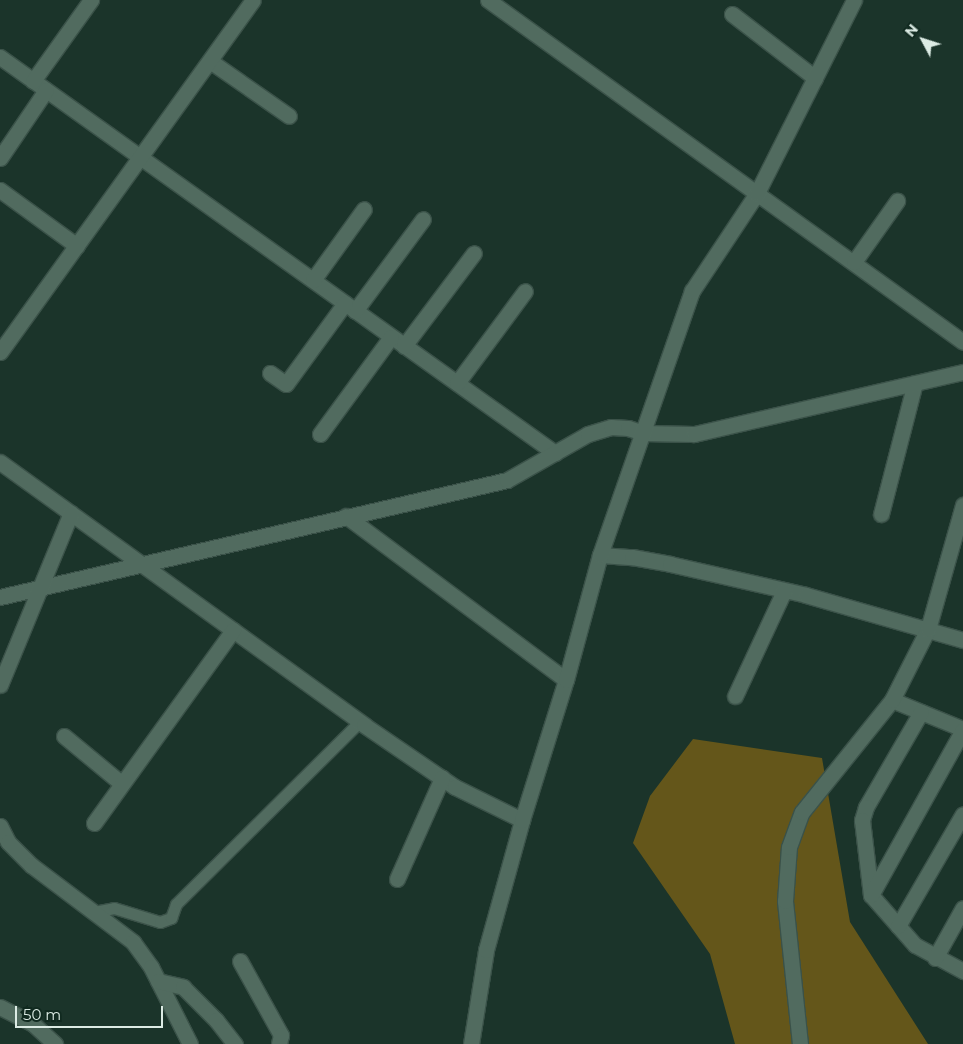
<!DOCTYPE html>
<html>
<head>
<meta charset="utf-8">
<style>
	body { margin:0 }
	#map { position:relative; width:963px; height:1044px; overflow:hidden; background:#1b342a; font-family:Montserrat,sans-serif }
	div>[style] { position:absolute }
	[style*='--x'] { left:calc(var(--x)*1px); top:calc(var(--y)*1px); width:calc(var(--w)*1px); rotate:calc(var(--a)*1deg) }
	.forest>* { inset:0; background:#64561a }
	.roads { filter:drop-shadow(1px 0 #3b5249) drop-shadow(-1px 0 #3b5249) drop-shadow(0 1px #3b5249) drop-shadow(0 -1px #3b5249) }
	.service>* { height:11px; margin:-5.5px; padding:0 5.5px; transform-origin:5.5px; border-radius:5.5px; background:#516b5f }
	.minor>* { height:15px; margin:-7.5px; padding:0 7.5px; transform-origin:7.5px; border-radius:7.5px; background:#516b5f }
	span { translate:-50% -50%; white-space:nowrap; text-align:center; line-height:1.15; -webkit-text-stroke:4px #112a20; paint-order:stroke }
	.north { position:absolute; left:898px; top:15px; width:50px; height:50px; -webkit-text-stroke:4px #112a20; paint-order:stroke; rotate:310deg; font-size:14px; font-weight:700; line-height:20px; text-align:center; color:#dcebe4 }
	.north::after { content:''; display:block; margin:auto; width:18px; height:22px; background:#dcebe4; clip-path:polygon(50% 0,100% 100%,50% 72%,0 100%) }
	.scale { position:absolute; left:15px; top:1006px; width:148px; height:22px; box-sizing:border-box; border:2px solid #dcebe4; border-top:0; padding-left:6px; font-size:15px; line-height:18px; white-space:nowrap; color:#dcebe4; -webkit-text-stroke:4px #112a20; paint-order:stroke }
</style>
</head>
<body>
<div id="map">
	<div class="forest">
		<div style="clip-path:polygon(693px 739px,822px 758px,850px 922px,928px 1044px,735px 1044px,710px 954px,633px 843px,650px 796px)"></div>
	</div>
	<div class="roads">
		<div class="service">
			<div style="--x:94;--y:912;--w:20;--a:-11"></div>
			<div style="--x:114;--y:908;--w:48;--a:16.9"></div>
			<div style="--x:160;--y:922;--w:12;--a:-20"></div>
			<div style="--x:171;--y:918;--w:15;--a:-70"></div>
			<div style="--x:176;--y:904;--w:258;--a:-44.8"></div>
		</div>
		<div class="minor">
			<div style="--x:488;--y:0;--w:585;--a:35.75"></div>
			<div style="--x:732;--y:14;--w:105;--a:37.6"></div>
			<div style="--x:0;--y:57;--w:682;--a:35.51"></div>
			<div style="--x:210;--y:61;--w:96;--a:34.8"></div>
			<div style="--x:33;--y:81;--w:100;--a:-54.4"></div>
			<div style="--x:0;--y:158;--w:82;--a:-55.9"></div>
			<div style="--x:0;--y:190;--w:95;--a:36"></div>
			<div style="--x:854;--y:262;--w:75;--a:-54.8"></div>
			<div style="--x:313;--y:280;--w:87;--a:-54.3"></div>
			<div style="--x:355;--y:311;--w:114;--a:-53.5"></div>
			<div style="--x:404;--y:346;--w:116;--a:-53"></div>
			<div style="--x:0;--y:352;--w:433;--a:-54.3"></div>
			<div style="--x:270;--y:373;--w:19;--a:35"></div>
			<div style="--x:286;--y:384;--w:100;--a:-53.9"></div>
			<div style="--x:457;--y:383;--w:114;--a:-53.5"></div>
			<div style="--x:320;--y:434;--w:120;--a:-53.8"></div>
			<div style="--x:0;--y:462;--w:449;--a:35.8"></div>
			<div style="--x:364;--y:725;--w:110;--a:34.3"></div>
			<div style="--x:455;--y:787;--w:75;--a:26.2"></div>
			<div style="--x:881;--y:514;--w:135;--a:-75.5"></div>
			<div style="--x:346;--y:516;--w:274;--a:36.7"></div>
			<div style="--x:600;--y:555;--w:32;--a:4"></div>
			<div style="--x:632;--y:557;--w:39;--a:10"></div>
			<div style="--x:670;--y:564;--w:139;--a:12.8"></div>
			<div style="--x:806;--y:595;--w:163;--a:16"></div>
			<div style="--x:0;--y:597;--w:520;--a:-12.99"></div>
			<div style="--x:507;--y:480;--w:93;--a:-29.6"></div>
			<div style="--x:588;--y:434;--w:24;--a:-17"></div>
			<div style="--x:611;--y:427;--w:17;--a:3"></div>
			<div style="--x:628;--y:428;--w:16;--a:18"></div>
			<div style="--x:643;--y:433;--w:51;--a:1.1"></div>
			<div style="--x:694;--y:434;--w:276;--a:-13"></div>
			<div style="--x:0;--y:685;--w:186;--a:-67.6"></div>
			<div style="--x:735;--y:696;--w:116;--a:-65"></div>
			<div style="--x:892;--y:700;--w:77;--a:22.2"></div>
			<div style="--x:921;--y:712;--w:110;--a:120.1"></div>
			<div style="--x:866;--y:807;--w:14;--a:107"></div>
			<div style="--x:862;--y:820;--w:76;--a:83.2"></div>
			<div style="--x:871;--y:895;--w:67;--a:48.7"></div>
			<div style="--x:915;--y:945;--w:55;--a:28.4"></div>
			<div style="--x:64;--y:736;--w:75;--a:39.6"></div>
			<div style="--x:94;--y:823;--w:238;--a:-54.2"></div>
			<div style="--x:0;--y:826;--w:18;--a:63"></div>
			<div style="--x:8;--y:842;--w:33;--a:45"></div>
			<div style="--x:31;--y:865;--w:128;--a:37"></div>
			<div style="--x:133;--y:942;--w:31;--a:54"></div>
			<div style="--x:151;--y:967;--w:86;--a:63.1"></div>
			<div style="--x:397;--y:879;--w:111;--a:-66"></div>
			<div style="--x:871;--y:895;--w:189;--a:-60.9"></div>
			<div style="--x:898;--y:926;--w:129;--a:-59.9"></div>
			<div style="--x:935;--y:958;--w:57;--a:-60.8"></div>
			<div style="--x:240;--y:961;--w:85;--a:61"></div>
			<div style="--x:281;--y:1035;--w:9;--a:103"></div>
			<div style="--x:158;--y:981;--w:26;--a:13"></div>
			<div style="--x:183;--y:987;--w:47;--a:45"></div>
			<div style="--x:216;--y:1020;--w:31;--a:52"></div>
			<div style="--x:0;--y:1007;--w:37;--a:27"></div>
			<div style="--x:33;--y:1024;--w:30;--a:42"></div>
			<div style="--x:471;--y:1044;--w:95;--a:-80.9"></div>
			<div style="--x:486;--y:950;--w:135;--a:-74.5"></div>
			<div style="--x:522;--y:820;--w:147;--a:-72.6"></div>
			<div style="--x:566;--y:680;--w:130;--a:-74.8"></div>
			<div style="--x:600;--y:555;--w:280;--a:-70.8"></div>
			<div style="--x:692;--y:291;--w:118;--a:-56.4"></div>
			<div style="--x:757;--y:193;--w:216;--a:-63.3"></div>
			<div style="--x:800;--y:1044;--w:144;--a:-96"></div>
			<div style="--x:785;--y:901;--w:54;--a:-85.8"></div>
			<div style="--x:789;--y:847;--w:37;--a:-70"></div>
			<div style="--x:802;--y:812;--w:144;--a:-51.2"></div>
			<div style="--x:892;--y:700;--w:80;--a:-63.1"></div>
			<div style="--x:928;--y:629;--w:129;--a:-74.2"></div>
		</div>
	</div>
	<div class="north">N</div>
	<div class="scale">50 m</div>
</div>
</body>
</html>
